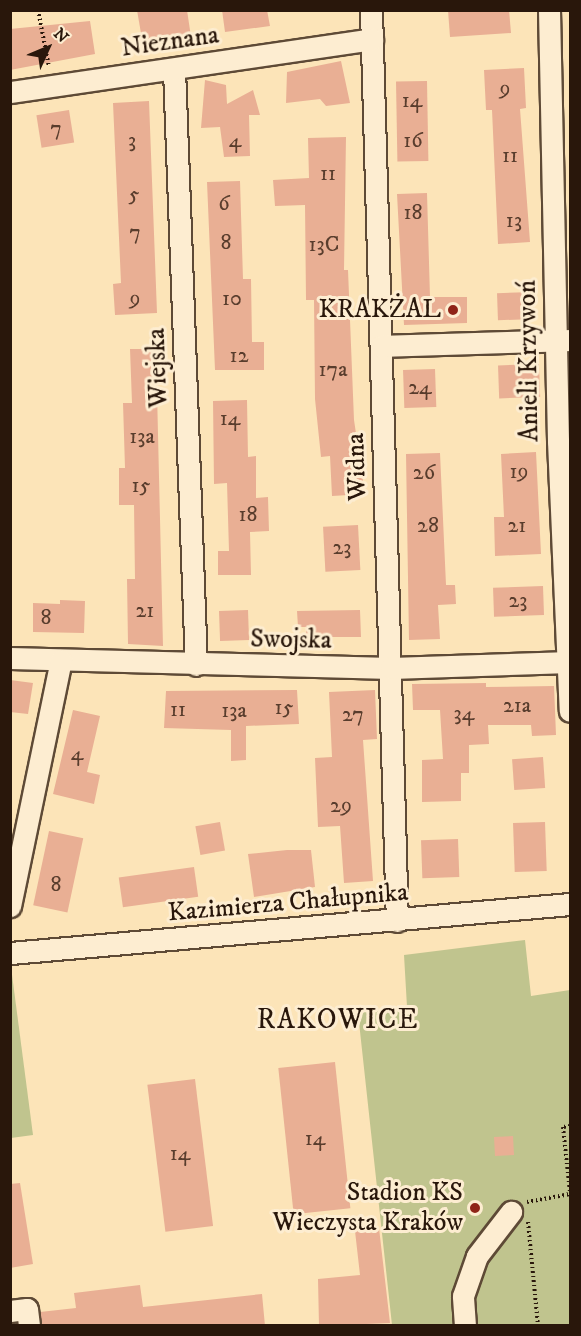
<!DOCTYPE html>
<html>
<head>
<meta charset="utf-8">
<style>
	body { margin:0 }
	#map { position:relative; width:581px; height:1336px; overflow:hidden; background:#fce4b8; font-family:"IM FELL DW Pica",serif }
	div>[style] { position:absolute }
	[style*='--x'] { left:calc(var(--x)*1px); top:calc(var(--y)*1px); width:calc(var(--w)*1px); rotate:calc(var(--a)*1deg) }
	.green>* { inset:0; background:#c0c48e }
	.building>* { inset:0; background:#e9af94; transform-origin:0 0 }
	.path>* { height:4px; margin-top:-2px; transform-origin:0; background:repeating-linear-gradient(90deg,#29170b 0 1.5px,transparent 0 4.5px) }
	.roads { filter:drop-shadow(2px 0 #5e4a36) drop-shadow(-2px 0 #5e4a36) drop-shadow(0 2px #5e4a36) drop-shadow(0 -2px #5e4a36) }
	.minor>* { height:21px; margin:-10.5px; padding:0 10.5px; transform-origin:10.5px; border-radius:10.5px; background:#fdedd1 }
	.dots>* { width:16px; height:16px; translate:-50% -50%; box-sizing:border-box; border:3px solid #fdedd1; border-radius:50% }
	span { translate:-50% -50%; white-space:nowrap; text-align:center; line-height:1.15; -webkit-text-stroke:6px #fdedd1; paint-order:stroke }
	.number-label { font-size:22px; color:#593d2d }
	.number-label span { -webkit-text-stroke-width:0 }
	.street-label { font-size:26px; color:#29170b }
	.poi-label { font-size:26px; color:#29170b }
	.right { translate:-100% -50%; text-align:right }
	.quarter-label { font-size:28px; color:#29170b; letter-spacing:1.5px }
	.frame { position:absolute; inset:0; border:12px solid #29170b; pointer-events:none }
	.north { position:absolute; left:18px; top:18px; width:60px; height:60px; -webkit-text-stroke:4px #fdedd1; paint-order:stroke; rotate:46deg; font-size:16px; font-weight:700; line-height:24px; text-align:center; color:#29170b }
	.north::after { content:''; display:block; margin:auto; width:21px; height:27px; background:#29170b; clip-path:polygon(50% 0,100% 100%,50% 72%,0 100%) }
</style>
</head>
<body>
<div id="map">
	<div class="green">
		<div style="clip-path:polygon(525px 940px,531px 996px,570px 990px,570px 1325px,392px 1325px,358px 1013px,407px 1007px,404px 955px)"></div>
		<div style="clip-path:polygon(11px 967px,33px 1135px,11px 1138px,10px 1138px)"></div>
	</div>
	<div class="building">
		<div style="clip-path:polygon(137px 10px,187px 10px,191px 37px,143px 45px)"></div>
		<div style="clip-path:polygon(222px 10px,267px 10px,270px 26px,225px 32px)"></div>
		<div style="clip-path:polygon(448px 10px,509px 10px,511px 33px,450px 37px)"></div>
		<div style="clip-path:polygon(90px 21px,95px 54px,10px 70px,10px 29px)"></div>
		<div style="clip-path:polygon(341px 61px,350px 103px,326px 106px,320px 99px,286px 103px,287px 72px)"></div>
		<div style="clip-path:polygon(524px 68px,526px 108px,520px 109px,530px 242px,498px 244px,492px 110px,486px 110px,484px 70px)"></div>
		<div style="clip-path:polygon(205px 80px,226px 85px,227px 104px,253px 90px,260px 115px,249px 115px,250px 156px,224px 157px,220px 127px,201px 128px)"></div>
		<div style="left:427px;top:81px;width:80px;height:31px;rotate:89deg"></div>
		<div style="clip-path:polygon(149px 101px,157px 313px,115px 315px,113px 284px,121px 283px,113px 103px)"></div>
		<div style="left:69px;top:110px;width:33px;height:33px;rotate:81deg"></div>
		<div style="clip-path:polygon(346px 137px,344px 270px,348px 270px,354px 420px,365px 494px,332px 496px,330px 456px,321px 457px,315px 399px,314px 300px,306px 300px,305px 205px,275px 206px,273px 180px,309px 178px,308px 138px)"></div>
		<div style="clip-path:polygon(240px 181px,243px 279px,251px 279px,252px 342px,264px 342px,264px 370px,215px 370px,207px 182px)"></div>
		<div style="clip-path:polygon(427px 193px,430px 297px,467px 297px,467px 323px,404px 325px,397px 194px)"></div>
		<div style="left:533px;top:292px;width:27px;height:36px;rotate:88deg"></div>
		<div style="clip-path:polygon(130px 349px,156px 349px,163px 646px,128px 644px,127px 579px,135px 579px,134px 505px,119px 505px,119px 468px,125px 468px,123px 403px,132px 403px)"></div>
		<div style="left:539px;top:364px;width:33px;height:41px;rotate:88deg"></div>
		<div style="left:435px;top:369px;width:38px;height:32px;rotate:88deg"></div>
		<div style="clip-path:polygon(247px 400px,248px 457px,256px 456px,256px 498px,268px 497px,269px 531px,250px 532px,251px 575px,218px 575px,218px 551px,229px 551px,227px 483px,214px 484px,213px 401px)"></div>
		<div style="clip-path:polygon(536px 452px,541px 554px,495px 556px,494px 517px,504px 517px,501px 454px)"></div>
		<div style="clip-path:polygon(440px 453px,446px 585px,455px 585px,456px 604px,438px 605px,440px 639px,409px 640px,406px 454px)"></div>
		<div style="left:358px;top:525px;width:45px;height:35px;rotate:87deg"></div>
		<div style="left:543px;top:586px;width:29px;height:50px;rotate:88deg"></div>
		<div style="clip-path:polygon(60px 600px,85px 601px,84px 633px,33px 632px,33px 603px,60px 604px)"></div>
		<div style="left:248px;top:610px;width:30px;height:29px;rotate:88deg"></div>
		<div style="clip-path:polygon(360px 610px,361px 637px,306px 637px,306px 627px,298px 627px,297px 611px)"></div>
		<div style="clip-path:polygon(10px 680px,33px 683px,28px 714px,10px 712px)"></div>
		<div style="clip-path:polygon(486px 683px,486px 687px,554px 686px,556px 735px,532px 736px,531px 725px,488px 725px,489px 744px,469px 745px,469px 773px,461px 773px,461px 801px,422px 802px,422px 760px,443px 759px,440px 710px,413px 710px,412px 684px)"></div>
		<div style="clip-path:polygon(297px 690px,299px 724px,246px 726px,246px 760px,231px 761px,231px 730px,164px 728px,166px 691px)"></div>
		<div style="clip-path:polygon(375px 690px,377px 739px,363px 740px,373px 881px,344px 883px,340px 826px,318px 827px,315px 758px,332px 757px,329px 692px)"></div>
		<div style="clip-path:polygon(73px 710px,100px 716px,87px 772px,100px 775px,94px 804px,53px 794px)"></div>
		<div style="left:543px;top:757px;width:31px;height:31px;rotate:86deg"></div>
		<div style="left:220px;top:822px;width:29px;height:25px;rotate:80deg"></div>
		<div style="left:545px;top:822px;width:49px;height:32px;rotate:88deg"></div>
		<div style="left:49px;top:831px;width:35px;height:76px;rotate:12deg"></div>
		<div style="left:458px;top:839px;width:38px;height:37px;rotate:88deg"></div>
		<div style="clip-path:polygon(287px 850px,311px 850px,315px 887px,254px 897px,248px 854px)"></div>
		<div style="left:194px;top:867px;width:30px;height:76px;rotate:82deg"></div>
		<div style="left:335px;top:1062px;width:147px;height:57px;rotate:84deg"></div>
		<div style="left:195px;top:1079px;width:148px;height:48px;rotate:83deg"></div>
		<div style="left:513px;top:1136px;width:19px;height:19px;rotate:87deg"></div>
		<div style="clip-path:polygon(20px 1183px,33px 1264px,10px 1268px,10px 1184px)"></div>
		<div style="clip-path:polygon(379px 1228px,390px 1323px,319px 1326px,318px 1279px,360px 1275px,355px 1231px)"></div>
		<div style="clip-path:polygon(140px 1285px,143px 1307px,262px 1294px,265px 1326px,42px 1326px,40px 1312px,76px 1308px,74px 1293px)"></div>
	</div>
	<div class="path">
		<div style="--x:38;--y:10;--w:58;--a:79.1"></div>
		<div style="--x:570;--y:1126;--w:7;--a:172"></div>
		<div style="--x:563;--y:1127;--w:65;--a:83.9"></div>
		<div style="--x:527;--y:1202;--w:44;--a:-10.5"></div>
		<div style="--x:528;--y:1222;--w:104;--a:84.5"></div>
	</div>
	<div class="roads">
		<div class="minor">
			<div style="--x:371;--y:10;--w:911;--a:88.37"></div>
			<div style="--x:549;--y:10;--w:431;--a:88.8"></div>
			<div style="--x:558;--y:441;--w:270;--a:87.5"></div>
			<div style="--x:174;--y:69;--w:596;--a:87.89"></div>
			<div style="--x:10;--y:92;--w:366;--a:-8.3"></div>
			<div style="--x:381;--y:346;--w:188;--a:-1.8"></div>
			<div style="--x:10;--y:658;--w:381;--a:1.5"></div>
			<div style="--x:391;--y:668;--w:179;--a:-1.9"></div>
			<div style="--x:10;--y:906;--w:251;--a:-78.3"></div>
			<div style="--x:10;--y:953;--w:562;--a:-5"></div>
			<div style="--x:10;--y:1311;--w:17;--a:-7"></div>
			<div style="--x:27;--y:1309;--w:17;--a:83"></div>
			<div style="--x:465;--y:1326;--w:30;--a:-94"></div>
			<div style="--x:463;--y:1296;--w:42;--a:-70.7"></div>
			<div style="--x:477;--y:1256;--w:56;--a:-52.3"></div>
		</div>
	</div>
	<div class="dots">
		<div style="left:453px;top:310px;background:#8f2418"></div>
		<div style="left:475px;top:1208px;background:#8f2418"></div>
	</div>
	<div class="number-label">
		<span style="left:505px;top:89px">9</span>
		<span style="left:412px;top:101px">14</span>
		<span style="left:56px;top:129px">7</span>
		<span style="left:132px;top:141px">3</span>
		<span style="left:235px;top:141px">4</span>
		<span style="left:413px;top:141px">16</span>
		<span style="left:510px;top:156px">11</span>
		<span style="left:328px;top:174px">11</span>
		<span style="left:134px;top:195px">5</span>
		<span style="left:224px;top:204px">6</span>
		<span style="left:413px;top:213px">18</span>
		<span style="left:514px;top:221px">13</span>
		<span style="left:135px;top:233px">7</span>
		<span style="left:226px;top:243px">8</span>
		<span style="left:324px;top:245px">13C</span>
		<span style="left:135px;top:299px">9</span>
		<span style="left:232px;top:299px">10</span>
		<span style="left:239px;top:356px">12</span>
		<span style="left:333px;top:370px">17a</span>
		<span style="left:420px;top:388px">24</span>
		<span style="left:230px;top:419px">14</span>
		<span style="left:142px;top:437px">13a</span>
		<span style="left:519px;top:472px">19</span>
		<span style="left:424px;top:473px">26</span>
		<span style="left:141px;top:486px">15</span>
		<span style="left:248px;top:515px">18</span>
		<span style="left:428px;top:526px">28</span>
		<span style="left:517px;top:526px">21</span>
		<span style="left:342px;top:548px">23</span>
		<span style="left:518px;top:601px">23</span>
		<span style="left:145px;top:611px">21</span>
		<span style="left:46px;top:618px">8</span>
		<span style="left:517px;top:706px">21a</span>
		<span style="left:284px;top:708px">15</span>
		<span style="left:178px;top:710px">11</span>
		<span style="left:234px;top:711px">13a</span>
		<span style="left:464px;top:714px">34</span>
		<span style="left:353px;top:715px">27</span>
		<span style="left:77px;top:754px">4</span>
		<span style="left:341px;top:806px">29</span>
		<span style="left:56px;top:885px">8</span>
		<span style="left:315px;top:1139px">14</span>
		<span style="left:180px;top:1154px">14</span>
	</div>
	<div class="street-label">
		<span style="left:170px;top:42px;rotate:-8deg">Nieznana</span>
		<span style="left:529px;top:361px;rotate:-91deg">Anieli Krzywoń</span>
		<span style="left:158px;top:368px;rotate:-92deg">Wiejska</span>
		<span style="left:357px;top:467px;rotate:-92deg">Widna</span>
		<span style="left:291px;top:640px;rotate:1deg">Swojska</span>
		<span style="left:288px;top:903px;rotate:-5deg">Kazimierza Chałupnika</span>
	</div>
	<div class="poi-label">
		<span class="right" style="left:441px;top:310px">KRAKŻAL</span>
		<span class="right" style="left:463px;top:1208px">Stadion KS<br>Wieczysta Kraków</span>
	</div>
	<div class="quarter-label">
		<span style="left:338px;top:1020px">RAKOWICE</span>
	</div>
	<div class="frame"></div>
	<div class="north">N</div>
</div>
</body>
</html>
